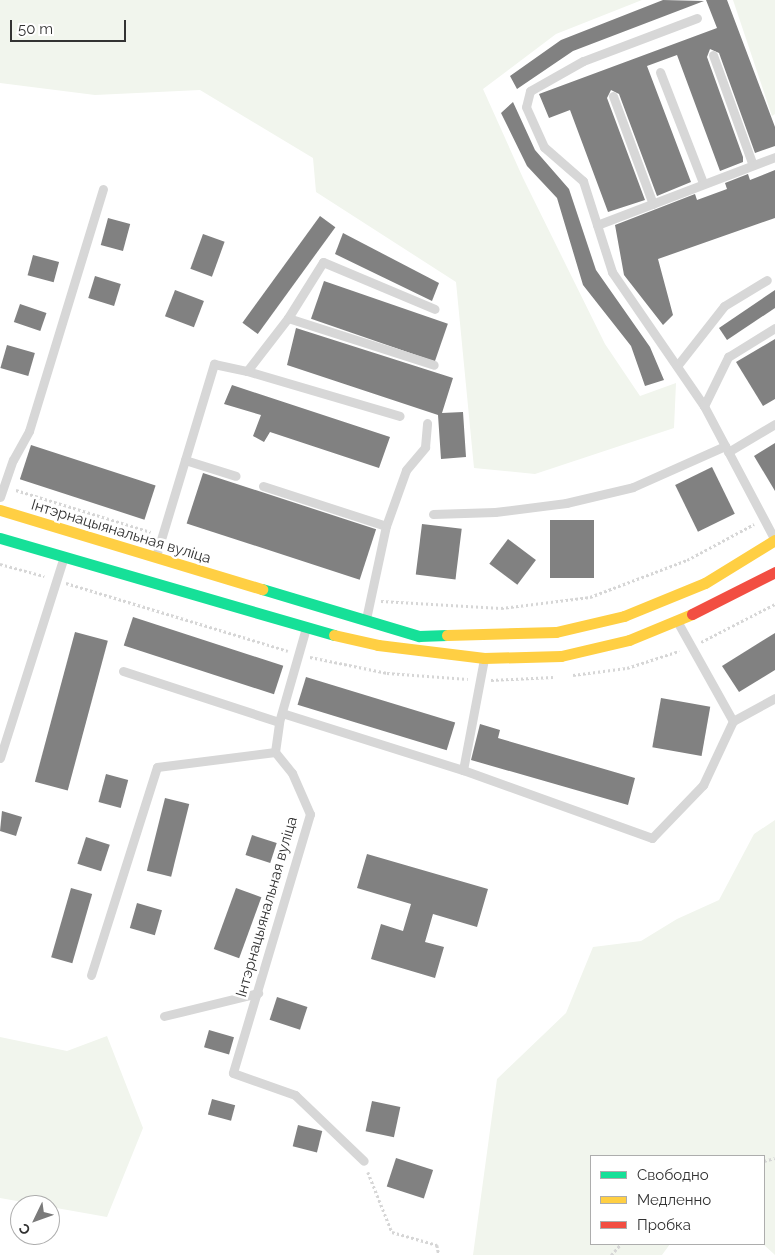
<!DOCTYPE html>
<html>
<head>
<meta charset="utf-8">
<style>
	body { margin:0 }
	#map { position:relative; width:775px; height:1255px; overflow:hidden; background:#fff; font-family:Raleway,sans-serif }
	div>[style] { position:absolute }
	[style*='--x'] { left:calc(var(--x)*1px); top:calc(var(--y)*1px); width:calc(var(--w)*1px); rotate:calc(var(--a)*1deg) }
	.green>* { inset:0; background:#f1f5ed }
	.building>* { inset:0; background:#818181; transform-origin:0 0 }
	.path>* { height:2.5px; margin-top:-1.25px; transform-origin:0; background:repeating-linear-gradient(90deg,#d6d6d6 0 2.5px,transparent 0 5px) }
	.lane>* { height:9px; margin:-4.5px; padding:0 4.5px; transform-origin:4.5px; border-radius:4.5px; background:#d7d7d7 }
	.fast>* { height:11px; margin:-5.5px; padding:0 5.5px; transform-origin:5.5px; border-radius:5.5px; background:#16e098 }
	.slow>* { height:11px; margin:-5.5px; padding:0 5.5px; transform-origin:5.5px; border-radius:5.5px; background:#ffcf43 }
	.jam>* { height:11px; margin:-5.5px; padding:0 5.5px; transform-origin:5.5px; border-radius:5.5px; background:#f24e42 }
	span { translate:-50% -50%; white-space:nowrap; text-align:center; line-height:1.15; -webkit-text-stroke:5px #fff; paint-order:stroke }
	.street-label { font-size:15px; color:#333 }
	.legend { position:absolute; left:590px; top:1155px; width:175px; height:90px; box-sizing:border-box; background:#fff; border:1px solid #adadad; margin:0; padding:6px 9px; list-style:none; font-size:15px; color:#333 }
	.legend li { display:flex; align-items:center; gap:10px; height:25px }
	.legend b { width:25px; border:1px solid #adadad }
	.north { position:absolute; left:10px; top:1195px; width:50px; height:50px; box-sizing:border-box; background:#fff; border:1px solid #adadad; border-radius:50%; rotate:228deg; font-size:14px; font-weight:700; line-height:20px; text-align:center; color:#333 }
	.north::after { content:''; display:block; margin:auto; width:18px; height:22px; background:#7a7a7a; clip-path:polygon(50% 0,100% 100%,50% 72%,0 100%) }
	.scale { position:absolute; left:10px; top:20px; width:116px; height:22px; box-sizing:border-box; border:2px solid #333; border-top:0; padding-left:6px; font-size:15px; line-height:18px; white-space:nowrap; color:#333; -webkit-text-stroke:4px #fff; paint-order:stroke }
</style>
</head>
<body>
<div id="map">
	<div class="green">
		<div style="clip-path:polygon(0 0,642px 0,556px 34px,483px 89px,523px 178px,605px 344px,640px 396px,676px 383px,674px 428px,535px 474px,474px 468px,456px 282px,316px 192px,313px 158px,200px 90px,95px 95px,0 83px)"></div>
		<div style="clip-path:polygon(733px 0,775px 0,775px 114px,772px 116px)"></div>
		<div style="clip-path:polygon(775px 820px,775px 1255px,763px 1244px,764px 1156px,591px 1156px,591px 1244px,670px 1244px,662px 1255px,473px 1255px,497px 1079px,566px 1013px,593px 947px,641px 941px,677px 919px,719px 900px,754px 834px)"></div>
		<div style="clip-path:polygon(107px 1036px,143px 1128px,107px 1217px,0 1198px,0 1037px,67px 1051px)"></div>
	</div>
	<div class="building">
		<div style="clip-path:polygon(663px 0,704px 1px,573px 51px,517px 89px,510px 76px,561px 40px)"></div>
		<div style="clip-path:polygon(706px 0,727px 0,775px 127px,775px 146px,755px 153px,719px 53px,710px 49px,707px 57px,743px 157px,743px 162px,720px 171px,677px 55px,647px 66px,691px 182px,657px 196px,619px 94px,611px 90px,607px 98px,645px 200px,608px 212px,570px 110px,549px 118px,539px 94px,717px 28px)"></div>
		<div style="clip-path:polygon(513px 102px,535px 150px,569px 189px,596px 270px,650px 347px,664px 380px,645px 386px,631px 346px,583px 285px,557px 198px,527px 166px,501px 113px)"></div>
		<div style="clip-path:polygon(775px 170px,775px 218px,658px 259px,673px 315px,663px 325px,624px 275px,615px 225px,695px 194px,697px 200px,727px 189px,725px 183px,748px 174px,750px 180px)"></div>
		<div style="left:320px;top:216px;width:19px;height:132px;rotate:36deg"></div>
		<div style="left:108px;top:218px;width:23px;height:28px;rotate:15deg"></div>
		<div style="clip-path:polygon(343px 233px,439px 283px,432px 301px,335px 254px)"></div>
		<div style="left:203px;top:234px;width:23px;height:37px;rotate:20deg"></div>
		<div style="left:33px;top:255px;width:27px;height:21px;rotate:15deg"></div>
		<div style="left:95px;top:276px;width:27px;height:23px;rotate:17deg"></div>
		<div style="left:324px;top:281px;width:131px;height:40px;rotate:19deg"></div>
		<div style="left:175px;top:290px;width:31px;height:28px;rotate:21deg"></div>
		<div style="clip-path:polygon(775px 290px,775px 308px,727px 340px,719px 328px)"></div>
		<div style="left:20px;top:304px;width:28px;height:19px;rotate:19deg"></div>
		<div style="clip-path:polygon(296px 328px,453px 378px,442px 413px,463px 412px,466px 457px,441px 459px,438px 415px,287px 365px)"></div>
		<div style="clip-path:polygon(775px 339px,775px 399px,763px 406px,736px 362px)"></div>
		<div style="left:7px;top:345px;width:29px;height:24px;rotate:16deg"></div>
		<div style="clip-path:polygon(232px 385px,390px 437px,379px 468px,270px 432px,264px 442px,253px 436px,261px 415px,224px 404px)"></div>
		<div style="clip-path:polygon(775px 443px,775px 491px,754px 456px)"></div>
		<div style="left:31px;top:445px;width:131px;height:36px;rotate:18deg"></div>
		<div style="left:712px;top:467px;width:52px;height:41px;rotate:64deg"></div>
		<div style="left:203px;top:473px;width:182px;height:53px;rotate:18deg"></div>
		<div style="left:550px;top:520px;width:44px;height:58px"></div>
		<div style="left:422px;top:524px;width:40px;height:51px;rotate:7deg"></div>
		<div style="left:508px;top:539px;width:35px;height:31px;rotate:37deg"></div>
		<div style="left:133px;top:617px;width:158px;height:30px;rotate:18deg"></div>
		<div style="left:75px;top:632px;width:34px;height:155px;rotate:15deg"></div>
		<div style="clip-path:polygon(775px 633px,775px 670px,739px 692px,722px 666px)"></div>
		<div style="left:306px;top:677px;width:156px;height:29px;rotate:17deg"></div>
		<div style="left:661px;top:698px;width:50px;height:50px;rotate:10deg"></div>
		<div style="clip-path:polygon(480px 724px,500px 730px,498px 738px,635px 778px,628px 805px,471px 760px)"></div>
		<div style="left:106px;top:774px;width:23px;height:29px;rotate:15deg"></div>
		<div style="left:165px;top:798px;width:25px;height:75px;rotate:14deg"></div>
		<div style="clip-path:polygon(2px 811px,22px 817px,16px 836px,0 831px)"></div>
		<div style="left:252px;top:835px;width:26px;height:21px;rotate:18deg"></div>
		<div style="left:86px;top:837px;width:25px;height:28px;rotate:18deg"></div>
		<div style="clip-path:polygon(367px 854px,488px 889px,477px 927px,433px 914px,425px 942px,444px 947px,435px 978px,371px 959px,381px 924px,403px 931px,411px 904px,357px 888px)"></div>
		<div style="left:71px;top:888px;width:22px;height:72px;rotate:16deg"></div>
		<div style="left:236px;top:888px;width:27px;height:65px;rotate:20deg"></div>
		<div style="left:137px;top:903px;width:26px;height:26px;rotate:16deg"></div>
		<div style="left:277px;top:997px;width:32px;height:24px;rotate:18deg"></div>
		<div style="left:209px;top:1030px;width:26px;height:18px;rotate:16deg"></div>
		<div style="left:212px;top:1099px;width:24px;height:16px;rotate:15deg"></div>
		<div style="left:372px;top:1101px;width:29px;height:31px;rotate:12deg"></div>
		<div style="left:298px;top:1125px;width:25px;height:22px;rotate:14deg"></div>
		<div style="left:396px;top:1158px;width:39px;height:30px;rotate:18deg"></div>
	</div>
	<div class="path">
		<div style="--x:16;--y:490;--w:141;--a:17.3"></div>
		<div style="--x:0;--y:564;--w:46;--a:15.3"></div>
		<div style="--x:66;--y:583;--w:232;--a:17"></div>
		<div style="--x:381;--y:601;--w:120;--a:3.3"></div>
		<div style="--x:501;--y:608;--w:90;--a:-7"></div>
		<div style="--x:590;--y:597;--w:104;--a:-20.9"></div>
		<div style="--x:687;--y:560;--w:76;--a:-28.2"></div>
		<div style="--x:701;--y:642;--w:83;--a:-27.2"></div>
		<div style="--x:310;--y:657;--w:79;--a:11.7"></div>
		<div style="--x:387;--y:673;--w:81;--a:4.2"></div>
		<div style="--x:573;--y:675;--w:54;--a:-7.4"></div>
		<div style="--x:627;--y:668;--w:55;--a:-18.1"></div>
		<div style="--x:491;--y:680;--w:62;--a:-2.8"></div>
		<div style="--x:764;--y:1161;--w:11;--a:-15"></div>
		<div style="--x:368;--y:1172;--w:65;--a:68.2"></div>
		<div style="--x:392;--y:1232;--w:47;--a:16.1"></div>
		<div style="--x:437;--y:1245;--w:10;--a:79"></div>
		<div style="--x:611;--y:1255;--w:15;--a:-48"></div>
	</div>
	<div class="lane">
		<div style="--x:697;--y:18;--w:122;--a:159.3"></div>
		<div style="--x:583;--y:61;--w:61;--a:150.5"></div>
		<div style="--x:530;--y:91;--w:16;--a:104"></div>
		<div style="--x:526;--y:107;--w:44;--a:65.8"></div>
		<div style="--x:544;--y:147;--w:52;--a:41.1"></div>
		<div style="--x:583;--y:181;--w:96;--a:72.3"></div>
		<div style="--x:612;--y:272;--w:163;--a:55.5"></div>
		<div style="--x:704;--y:406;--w:152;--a:62.1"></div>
		<div style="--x:713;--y:55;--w:115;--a:70.1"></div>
		<div style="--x:660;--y:72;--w:119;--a:68.8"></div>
		<div style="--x:613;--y:96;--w:115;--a:69.7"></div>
		<div style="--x:597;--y:225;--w:191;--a:-20.9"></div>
		<div style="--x:288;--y:318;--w:66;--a:-58"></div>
		<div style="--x:323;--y:262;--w:121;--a:22.8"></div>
		<div style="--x:677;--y:366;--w:76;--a:-51.9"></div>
		<div style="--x:724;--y:306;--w:50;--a:-31.2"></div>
		<div style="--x:247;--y:371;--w:159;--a:16.4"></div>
		<div style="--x:704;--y:406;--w:55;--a:-63.9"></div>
		<div style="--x:728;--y:357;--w:55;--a:-31.7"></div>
		<div style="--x:728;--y:452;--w:55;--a:-30.8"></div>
		<div style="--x:185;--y:460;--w:53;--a:17.4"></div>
		<div style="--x:263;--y:486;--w:129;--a:18"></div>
		<div style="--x:0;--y:497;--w:39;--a:-71"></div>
		<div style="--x:13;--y:460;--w:33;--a:-61"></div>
		<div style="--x:29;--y:431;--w:253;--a:-73"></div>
		<div style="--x:433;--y:514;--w:62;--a:-1.8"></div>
		<div style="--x:495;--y:512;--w:72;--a:-7.2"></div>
		<div style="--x:566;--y:503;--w:69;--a:-13.4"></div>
		<div style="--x:633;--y:487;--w:101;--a:-24"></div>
		<div style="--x:156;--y:556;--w:201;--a:-73.2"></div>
		<div style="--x:214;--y:364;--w:34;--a:12"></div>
		<div style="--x:247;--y:371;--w:67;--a:-52.3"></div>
		<div style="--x:288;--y:318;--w:153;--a:17.8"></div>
		<div style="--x:366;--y:619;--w:95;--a:-77.9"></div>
		<div style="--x:386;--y:526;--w:59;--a:-70.3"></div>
		<div style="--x:406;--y:470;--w:30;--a:-50"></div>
		<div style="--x:425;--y:447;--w:24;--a:-85"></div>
		<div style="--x:677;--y:621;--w:115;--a:60.8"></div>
		<div style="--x:123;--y:671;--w:164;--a:18.1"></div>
		<div style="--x:282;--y:713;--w:190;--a:17.5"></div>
		<div style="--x:463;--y:770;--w:201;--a:19.8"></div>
		<div style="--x:652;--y:838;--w:74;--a:-46.1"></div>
		<div style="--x:703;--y:785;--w:71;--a:-64.9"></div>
		<div style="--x:733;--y:721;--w:48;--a:-28.7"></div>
		<div style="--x:275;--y:752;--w:30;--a:-82"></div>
		<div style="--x:279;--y:722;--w:98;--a:-74"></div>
		<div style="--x:0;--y:758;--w:209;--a:-72.4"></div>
		<div style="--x:463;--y:770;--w:113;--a:-79.3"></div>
		<div style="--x:91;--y:975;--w:218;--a:-72.4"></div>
		<div style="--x:157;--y:767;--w:119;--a:-7.2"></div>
		<div style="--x:275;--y:752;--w:27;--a:51"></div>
		<div style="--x:292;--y:773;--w:45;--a:66.3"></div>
		<div style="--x:310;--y:814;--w:270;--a:106.6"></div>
		<div style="--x:233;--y:1073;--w:66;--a:19.5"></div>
		<div style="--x:295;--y:1095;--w:95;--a:43.7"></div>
		<div style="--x:164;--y:1016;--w:97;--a:-13.7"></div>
	</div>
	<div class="fast">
		<div style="--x:0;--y:538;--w:348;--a:16.2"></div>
		<div style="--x:262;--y:589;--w:164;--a:16.7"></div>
		<div style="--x:419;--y:636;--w:28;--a:-2"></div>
	</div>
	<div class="slow">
		<div style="--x:0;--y:510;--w:274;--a:16.8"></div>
		<div style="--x:334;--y:635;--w:45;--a:12.8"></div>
		<div style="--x:378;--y:645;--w:107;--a:7"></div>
		<div style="--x:484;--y:658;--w:77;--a:-1.5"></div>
		<div style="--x:561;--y:656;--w:70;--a:-13.2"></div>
		<div style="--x:629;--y:640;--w:68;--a:-22.4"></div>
		<div style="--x:447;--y:635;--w:109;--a:-1.6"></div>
		<div style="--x:556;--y:632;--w:70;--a:-13.2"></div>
		<div style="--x:624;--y:616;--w:87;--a:-22.2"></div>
		<div style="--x:705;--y:583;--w:82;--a:-31.6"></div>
	</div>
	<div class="jam">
		<div style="--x:692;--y:614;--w:93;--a:-26.8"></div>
	</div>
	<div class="street-label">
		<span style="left:121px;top:532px;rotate:17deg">Інтэрнацыянальная вуліца</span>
		<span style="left:267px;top:907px;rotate:-74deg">Інтэрнацыянальная вуліца</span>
	</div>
	<ul class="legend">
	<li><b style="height:6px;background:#16e098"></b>Свободно</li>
	<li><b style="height:6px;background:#ffcf43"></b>Медленно</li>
	<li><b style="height:6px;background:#f24e42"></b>Пробка</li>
	</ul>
	<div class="north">С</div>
	<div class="scale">50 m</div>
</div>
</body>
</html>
